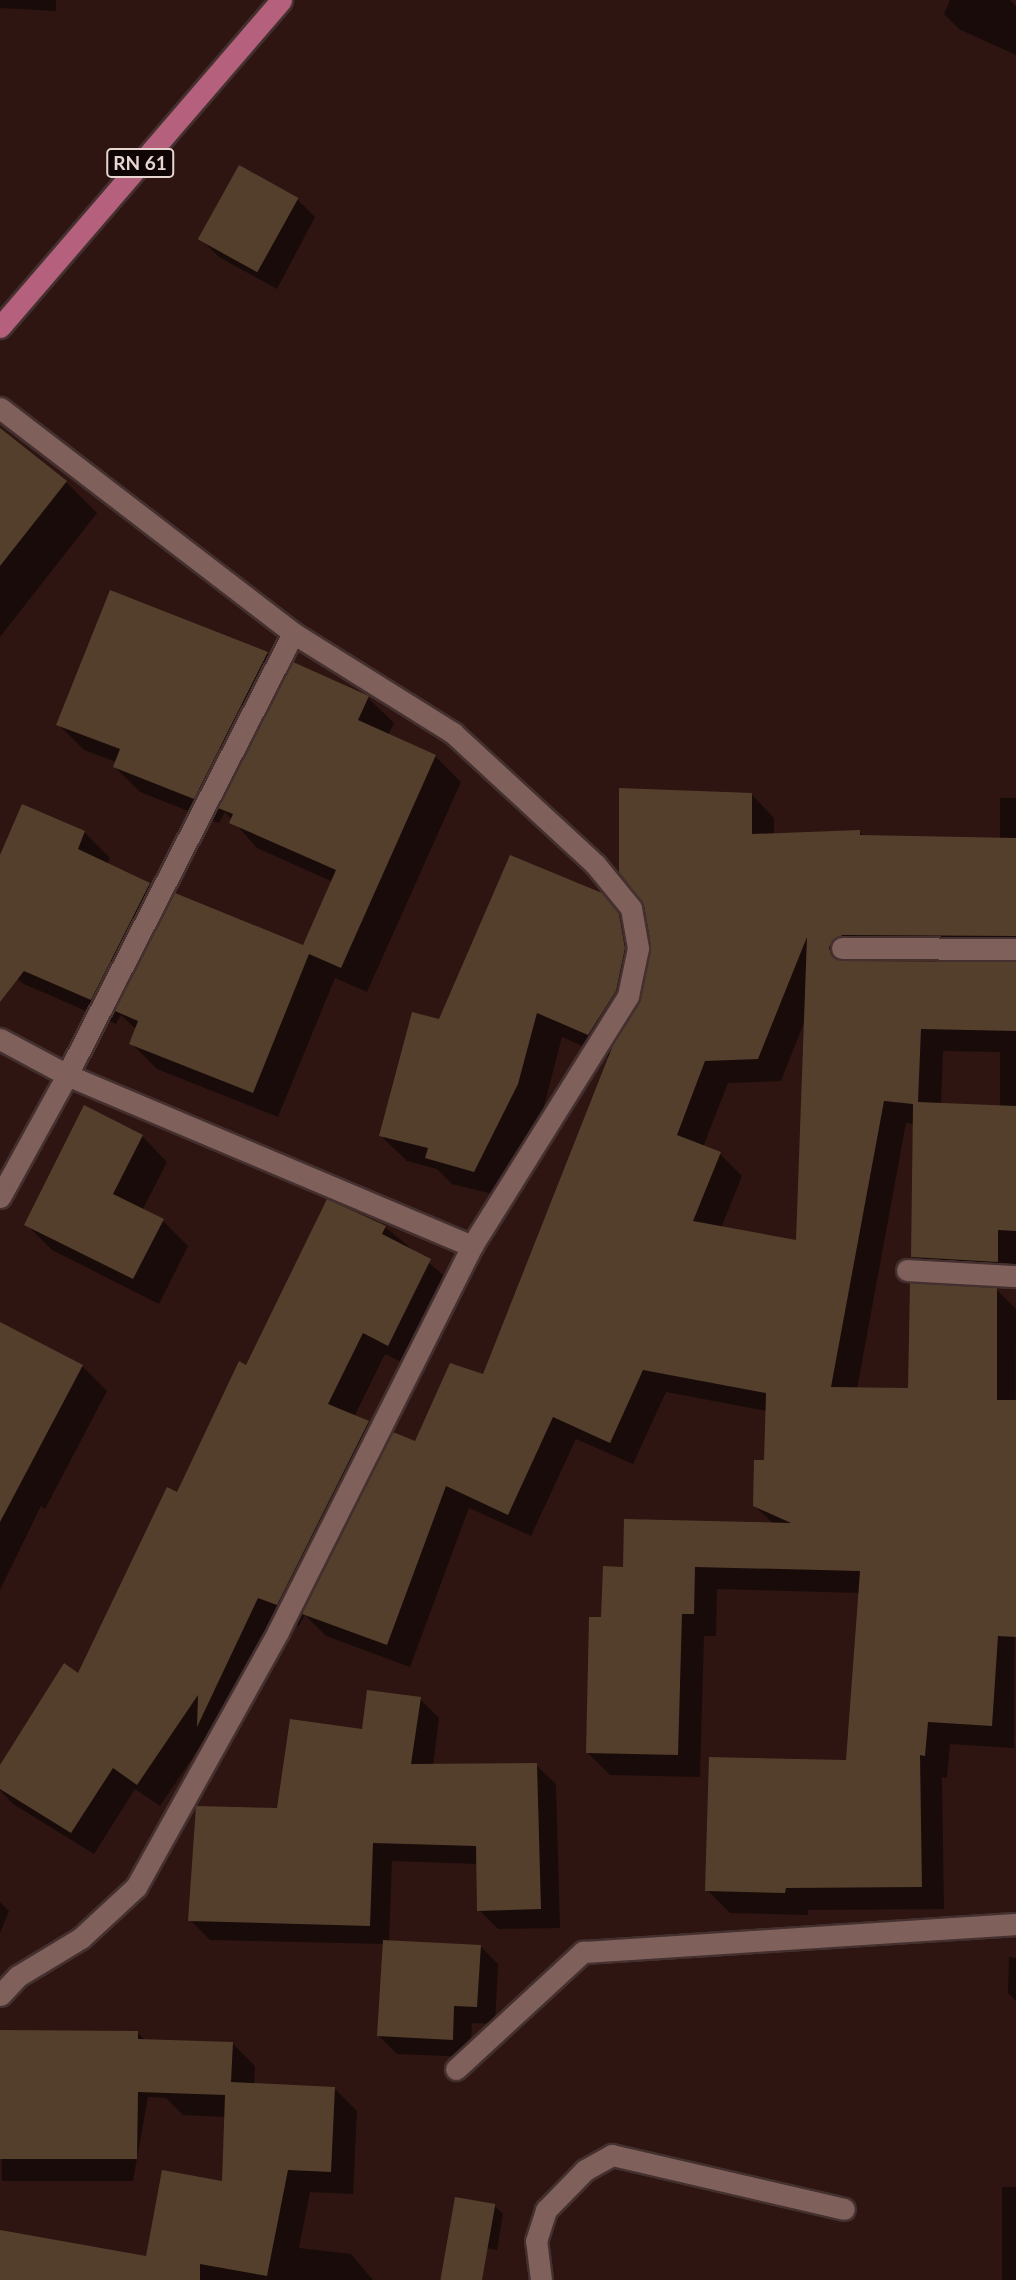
<!DOCTYPE html>
<html>
<head>
<meta charset="utf-8">
<style>
	body { margin:0 }
	#map { position:relative; width:1016px; height:2280px; overflow:hidden; background:#2e1511; font-family:Lato,sans-serif }
	div>[style] { position:absolute }
	[style*='--x'] { left:calc(var(--x)*1px); top:calc(var(--y)*1px); width:calc(var(--w)*1px); rotate:calc(var(--a)*1deg) }
	.shadow>* { inset:0; background:#0007; transform-origin:0 0 }
	.building>* { inset:0; background:#543f2c; transform-origin:0 0 }
	.roads { filter:drop-shadow(2px 0 #43302f) drop-shadow(-2px 0 #43302f) drop-shadow(0 2px #43302f) drop-shadow(0 -2px #43302f) }
	.street>* { height:21px; margin:-10.5px; padding:0 10.5px; transform-origin:10.5px; border-radius:10.5px; background:#80605b }
	.primary>* { height:21px; margin:-10.5px; padding:0 10.5px; transform-origin:10.5px; border-radius:10.5px; background:#b5617d }
	span { translate:-50% -50%; white-space:nowrap; text-align:center; line-height:1.15; -webkit-text-stroke:7px #0f0504; paint-order:stroke }
	.shield-label span { padding:2px 5px; background:#0f0504; border:2px solid; border-radius:5px; -webkit-text-stroke-width:0 }
	.shield-label { font-size:19px; color:#e7d5d1; font-weight:700 }
</style>
</head>
<body>
<div id="map">
	<div class="shadow">
		<div style="clip-path:polygon(0 0,56px 0,56px 11px,0 8px)"></div>
		<div style="clip-path:polygon(950px 0,1010px 0,1016px 6px,1016px 55px,959px 29px,944px 14px)"></div>
		<div style="clip-path:polygon(297px 199px,315px 217px,277px 289px,219px 257px,201px 239px)"></div>
		<div style="clip-path:polygon(0 431px,66px 482px,97px 513px,0 637px)"></div>
		<div style="clip-path:polygon(111px 592px,268px 654px,288px 675px,368px 698px,394px 723px,388px 735px,435px 756px,461px 782px,367px 992px,335px 978px,278px 1117px,157px 1069px,131px 1043px,137px 1030px,121px 1015px,116px 1024px,24px 984px,0 966px,0 859px,84px 832px,110px 858px,107px 865px,149px 885px,170px 906px,304px 947px,333px 882px,257px 848px,225px 812px,219px 823px,140px 792px,115px 767px,116px 762px,84px 750px,58px 724px)"></div>
		<div style="clip-path:polygon(evenodd,752px 795px,774px 818px,774px 835px,859px 832px,865px 837px,1000px 839px,1000px 798px,1016px 798px,1016px 960px,865px 957px,854px 963px,1016px 964px,1016px 1284px,935px 1279px,912px 1256px,914px 1124px,906px 1123px,857px 1389px,910px 1390px,997px 1290px,1016px 1309px,1014px 1748px,950px 1744px,947px 1778px,942px 1777px,944px 1909px,808px 1910px,808px 1915px,730px 1913px,707px 1890px,847px 1762px,860px 1593px,717px 1589px,716px 1636px,704px 1636px,700px 1777px,610px 1775px,587px 1752px,603px 1619px,625px 1569px,774px 1524px,755px 1506px,766px 1462px,767px 1411px,666px 1392px,633px 1464px,576px 1439px,531px 1536px,469px 1508px,410px 1667px,326px 1636px,305px 1615px,299px 1626px,280px 1619px,219px 1747px,207px 1736px,160px 1806px,135px 1789px,94px 1854px,13px 1804px,0 1790px,0 1768px,79px 1675px,247px 1367px,385px 1227px,452px 1282px,410px 1366px,385px 1354px,354px 1417px,368px 1423px,389px 1444px,415px 1443px,484px 1376px,610px 1058px,562px 1037px,543px 1110px,500px 1196px,452px 1184px,437px 1169px,407px 1161px,381px 1136px,440px 1022px,601px 895px,644px 941px,649px 967px,752px 795px,805px 1020px,797px 1242px,721px 1228px,742px 1176px,720px 1154px,703px 1147px,728px 1083px,781px 1081px,805px 1020px,752px 795px,943px 1051px,1000px 1052px,1000px 1107px,941px 1105px,943px 1051px)"></div>
		<div style="clip-path:polygon(142px 1136px,167px 1162px,142px 1211px,163px 1221px,188px 1246px,159px 1304px,52px 1250px,26px 1224px)"></div>
		<div style="clip-path:polygon(0 1324px,82px 1366px,107px 1391px,45px 1509px,41px 1506px,0 1590px)"></div>
		<div style="clip-path:polygon(420px 1699px,439px 1718px,433px 1766px,536px 1765px,556px 1784px,560px 1928px,498px 1929px,479px 1910px,478px 1864px,392px 1861px,389px 1942px,480px 1946px,498px 1964px,495px 2024px,472px 2023px,470px 2057px,397px 2054px,379px 2036px,384px 1944px,210px 1940px,190px 1920px,279px 1810px,363px 1731px)"></div>
		<div style="clip-path:polygon(0 1902px,9px 1911px,0 1933px)"></div>
		<div style="clip-path:polygon(1009px 1957px,1016px 1958px,1016px 2001px,1008px 1993px)"></div>
		<div style="clip-path:polygon(0 2032px,137px 2032px,146px 2041px,232px 2043px,255px 2066px,254px 2085px,334px 2088px,357px 2111px,353px 2194px,310px 2192px,299px 2248px,351px 2254px,373px 2280px,157px 2280px,223px 2183px,226px 2117px,183px 2115px,166px 2098px,148px 2097px,133px 2181px,2px 2181px)"></div>
		<div style="left:1002px;top:2187px;width:14px;height:93px"></div>
		<div style="clip-path:polygon(494px 2205px,503px 2214px,497px 2250px,459px 2243px)"></div>
	</div>
	<div class="building">
		<div style="left:239px;top:165px;width:68px;height:85px;rotate:29deg"></div>
		<div style="clip-path:polygon(0 428px,67px 481px,0 566px)"></div>
		<div style="clip-path:polygon(110px 590px,268px 652px,194px 799px,113px 767px,120px 749px,56px 725px)"></div>
		<div style="clip-path:polygon(293px 662px,369px 696px,358px 720px,436px 755px,341px 968px,309px 954px,253px 1093px,129px 1044px,138px 1021px,115px 1011px,175px 893px,303px 945px,336px 870px,229px 823px,233px 814px,218px 808px)"></div>
		<div style="clip-path:polygon(evenodd,619px 788px,752px 793px,752px 834px,860px 830px,860px 835px,1016px 838px,1016px 936px,842px 935px,829px 947px,831px 955px,842px 961px,1016px 962px,1016px 1031px,921px 1029px,918px 1102px,1016px 1106px,1016px 1231px,998px 1230px,998px 1262px,911px 1257px,913px 1104px,884px 1101px,831px 1387px,908px 1388px,910px 1283px,997px 1288px,997px 1400px,1016px 1400px,1016px 1637px,998px 1636px,992px 1726px,928px 1722px,925px 1756px,920px 1755px,922px 1887px,786px 1888px,785px 1893px,705px 1891px,709px 1757px,846px 1760px,860px 1571px,695px 1567px,694px 1614px,682px 1614px,678px 1755px,586px 1753px,589px 1617px,601px 1617px,603px 1566px,623px 1567px,624px 1519px,791px 1523px,753px 1506px,754px 1460px,764px 1460px,766px 1393px,643px 1370px,610px 1443px,553px 1417px,508px 1515px,446px 1486px,387px 1645px,302px 1614px,393px 1432px,415px 1441px,450px 1363px,483px 1374px,613px 1045px,641px 999px,651px 946px,644px 905px,619px 872px,619px 788px,807px 937px,796px 1240px,693px 1221px,721px 1152px,677px 1135px,705px 1061px,758px 1059px,807px 937px)"></div>
		<div style="clip-path:polygon(22px 804px,85px 831px,78px 849px,150px 883px,91px 1000px,24px 971px,0 1002px,0 855px)"></div>
		<div style="clip-path:polygon(510px 855px,602px 893px,619px 914px,625px 948px,616px 991px,588px 1035px,537px 1013px,518px 1084px,474px 1172px,425px 1158px,428px 1148px,379px 1136px,412px 1012px,439px 1019px)"></div>
		<div style="clip-path:polygon(84px 1105px,143px 1135px,113px 1194px,164px 1219px,133px 1279px,24px 1225px)"></div>
		<div style="clip-path:polygon(327px 1199px,386px 1226px,382px 1234px,431px 1259px,388px 1346px,363px 1333px,328px 1404px,369px 1421px,277px 1605px,258px 1598px,197px 1727px,198px 1695px,137px 1785px,113px 1768px,71px 1833px,0 1789px,0 1765px,64px 1663px,78px 1673px,167px 1487px,177px 1492px,239px 1361px,246px 1365px)"></div>
		<div style="clip-path:polygon(0 1322px,83px 1365px,0 1522px)"></div>
		<div style="clip-path:polygon(367px 1690px,421px 1697px,411px 1764px,537px 1763px,541px 1909px,477px 1911px,476px 1846px,373px 1843px,370px 1926px,188px 1921px,196px 1806px,277px 1808px,290px 1719px,362px 1729px)"></div>
		<div style="clip-path:polygon(383px 1940px,481px 1945px,477px 2007px,454px 2006px,453px 2040px,377px 2036px)"></div>
		<div style="clip-path:polygon(0 2030px,138px 2031px,138px 2039px,233px 2042px,231px 2082px,335px 2087px,331px 2172px,288px 2170px,267px 2276px,200px 2264px,200px 2280px,0 2280px,0 2230px,146px 2256px,162px 2170px,222px 2181px,225px 2095px,138px 2092px,137px 2159px,0 2159px)"></div>
		<div style="left:455px;top:2197px;width:41px;height:84px;rotate:10deg"></div>
	</div>
	<div class="roads">
		<div class="street">
			<div style="--x:0;--y:408;--w:369;--a:37.5"></div>
			<div style="--x:293;--y:633;--w:189;--a:32"></div>
			<div style="--x:453;--y:733;--w:193;--a:42.7"></div>
			<div style="--x:595;--y:864;--w:57;--a:50.7"></div>
			<div style="--x:631;--y:908;--w:41;--a:80.1"></div>
			<div style="--x:638;--y:948;--w:49;--a:101.8"></div>
			<div style="--x:628;--y:996;--w:295;--a:122"></div>
			<div style="--x:472;--y:1246;--w:432;--a:116.7"></div>
			<div style="--x:278;--y:1632;--w:292;--a:119.1"></div>
			<div style="--x:136;--y:1887;--w:75;--a:137.2"></div>
			<div style="--x:81;--y:1938;--w:74;--a:148.9"></div>
			<div style="--x:18;--y:1976;--w:26;--a:133"></div>
			<div style="--x:842;--y:948;--w:174;--a:0.3"></div>
			<div style="--x:0;--y:1039;--w:76;--a:28.2"></div>
			<div style="--x:67;--y:1075;--w:440;--a:22.9"></div>
			<div style="--x:0;--y:1197;--w:139;--a:-61.2"></div>
			<div style="--x:67;--y:1075;--w:496;--a:-62.9"></div>
			<div style="--x:907;--y:1270;--w:109;--a:3.2"></div>
			<div style="--x:456;--y:2069;--w:173;--a:-42.7"></div>
			<div style="--x:583;--y:1952;--w:434;--a:-3.7"></div>
			<div style="--x:541;--y:2280;--w:39;--a:-97"></div>
			<div style="--x:536;--y:2241;--w:33;--a:-72"></div>
			<div style="--x:546;--y:2210;--w:56;--a:-45.7"></div>
			<div style="--x:585;--y:2170;--w:31;--a:-29"></div>
			<div style="--x:612;--y:2155;--w:238;--a:13.1"></div>
		</div>
		<div class="primary">
			<div style="--x:0;--y:327;--w:431;--a:-49.3"></div>
		</div>
	</div>
	<div class="shield-label">
		<span style="left:140px;top:163px">RN 61</span>
	</div>
</div>
</body>
</html>
